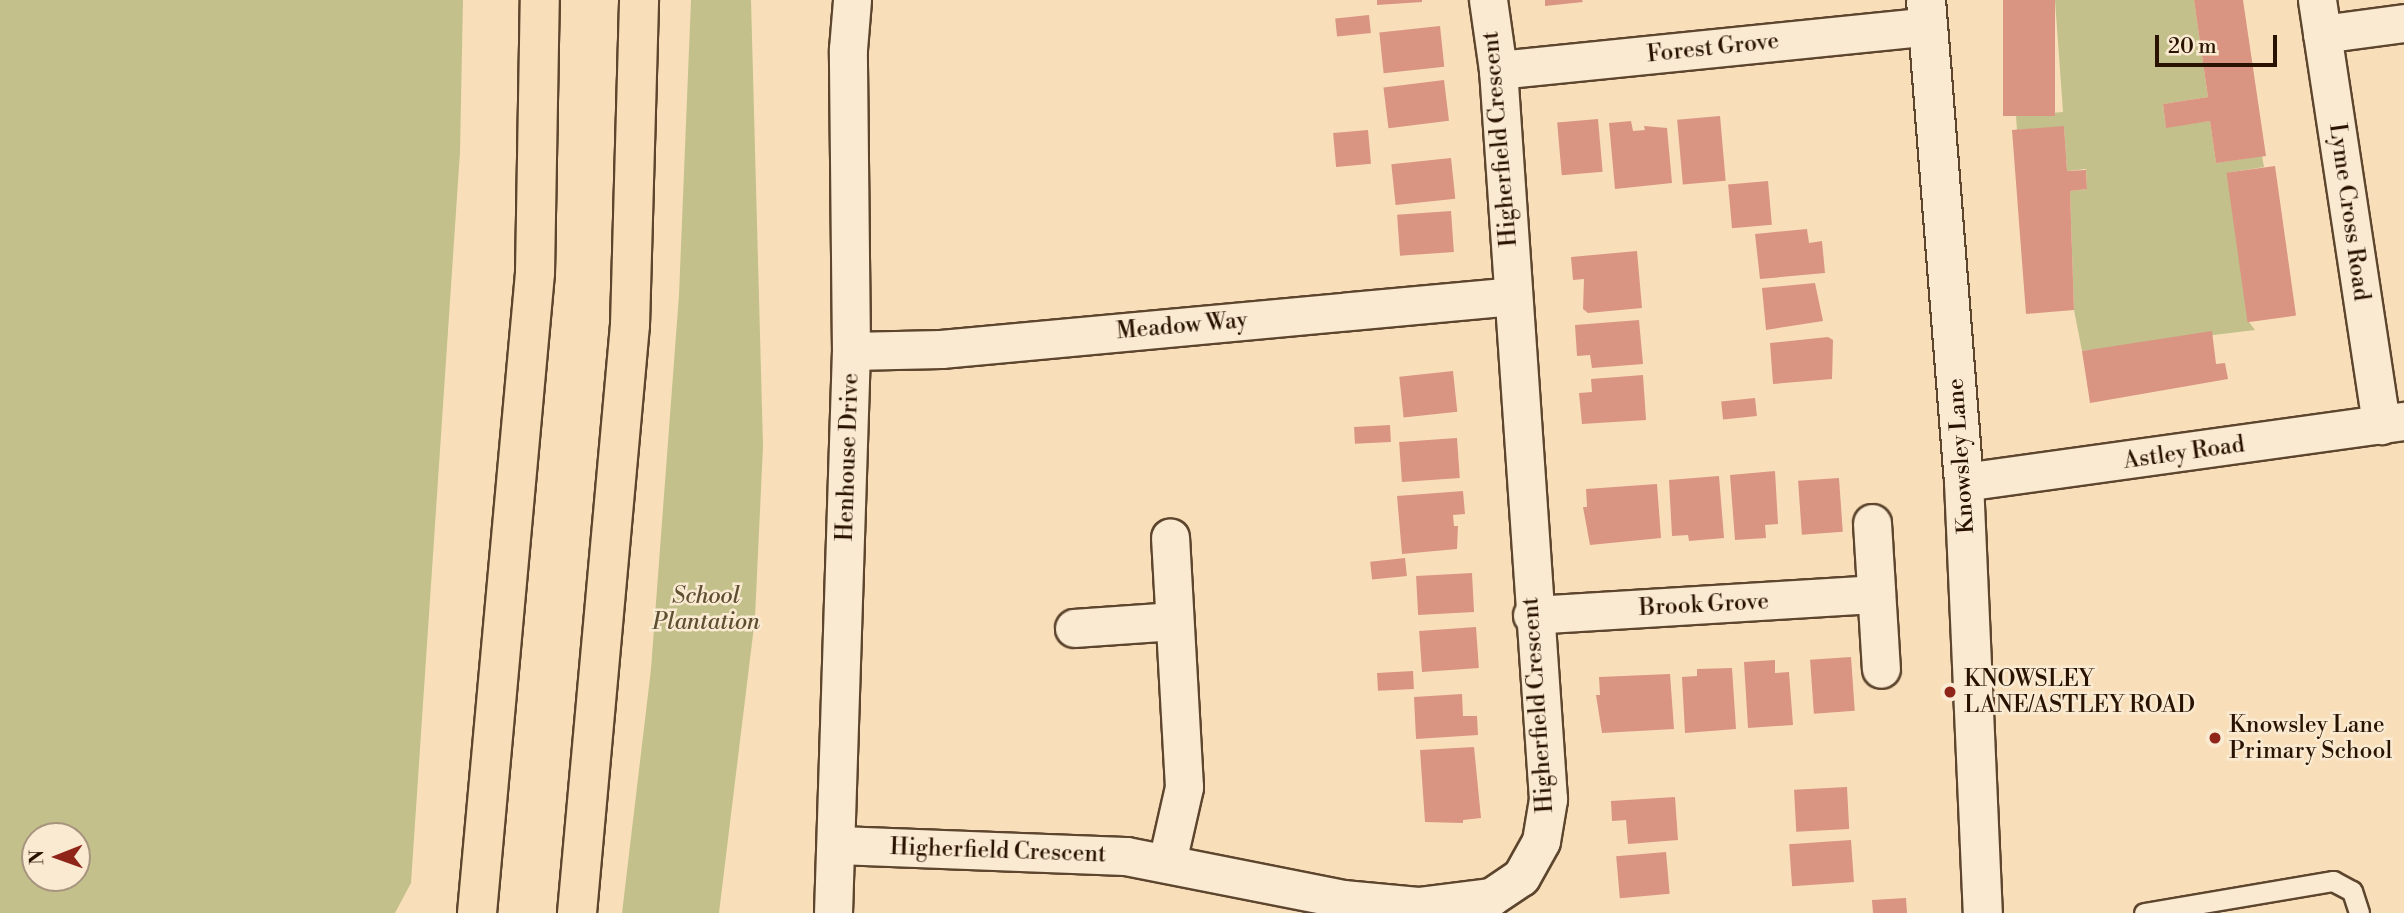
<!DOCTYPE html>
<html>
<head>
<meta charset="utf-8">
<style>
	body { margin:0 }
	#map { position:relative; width:2404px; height:913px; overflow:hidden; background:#f8dfb9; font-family:"Libre Bodoni",serif }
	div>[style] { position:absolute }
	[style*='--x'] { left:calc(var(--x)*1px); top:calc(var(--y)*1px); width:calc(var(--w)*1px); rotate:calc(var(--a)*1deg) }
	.green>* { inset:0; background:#c3c08b }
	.building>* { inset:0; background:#da9482; transform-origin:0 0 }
	.roads { filter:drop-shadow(2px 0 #5d452e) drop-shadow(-2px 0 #5d452e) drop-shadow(0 2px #5d452e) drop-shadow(0 -2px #5d452e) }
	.lane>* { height:19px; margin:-9.5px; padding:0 9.5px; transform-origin:9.5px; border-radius:9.5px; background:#faead2 }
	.street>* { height:37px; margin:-18.5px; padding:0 18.5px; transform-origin:18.5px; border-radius:18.5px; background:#faead2 }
	.secondary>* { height:38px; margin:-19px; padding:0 19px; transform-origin:19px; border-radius:19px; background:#faead2 }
	.highway>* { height:38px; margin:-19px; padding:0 19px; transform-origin:19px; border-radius:19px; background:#f8dfb9 }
	.dots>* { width:19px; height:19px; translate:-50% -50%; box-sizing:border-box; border:4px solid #faead2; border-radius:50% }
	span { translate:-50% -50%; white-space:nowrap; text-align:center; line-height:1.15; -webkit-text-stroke:5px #faead2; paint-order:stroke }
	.street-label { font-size:23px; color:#291200 }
	.park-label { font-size:23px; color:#5f4f31; font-style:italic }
	.poi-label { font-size:23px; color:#291200 }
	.left { translate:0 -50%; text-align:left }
	.north { position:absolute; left:21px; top:822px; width:70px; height:70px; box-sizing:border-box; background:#faead2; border:2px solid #a6947e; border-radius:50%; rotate:269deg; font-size:19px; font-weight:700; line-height:28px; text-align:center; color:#291200 }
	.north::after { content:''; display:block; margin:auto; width:24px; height:32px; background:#8f2418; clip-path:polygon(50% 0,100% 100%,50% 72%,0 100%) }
	.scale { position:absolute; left:2155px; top:35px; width:122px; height:32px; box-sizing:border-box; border:4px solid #291200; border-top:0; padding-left:9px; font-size:21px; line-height:24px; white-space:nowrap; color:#291200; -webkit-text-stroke:5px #faead2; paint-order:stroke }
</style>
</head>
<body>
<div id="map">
	<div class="green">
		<div style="clip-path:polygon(evenodd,0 0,463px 0,460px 152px,411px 883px,395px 913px,0 913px,0 0,35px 836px,77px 836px,77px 878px,35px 878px,35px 836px)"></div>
		<div style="clip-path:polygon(691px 0,751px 0,763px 446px,755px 618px,719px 913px,622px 913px,651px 669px,679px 295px)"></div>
		<div style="clip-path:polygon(2055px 0,2194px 0,2208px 97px,2163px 104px,2166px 127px,2210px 121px,2216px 163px,2262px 156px,2264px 167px,2227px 173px,2249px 322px,2255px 330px,2082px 351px,2074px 310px,2070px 191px,2087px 189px,2086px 169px,2067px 171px,2064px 127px,2017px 130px,2016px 116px,2063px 112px)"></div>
	</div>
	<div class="building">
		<div style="clip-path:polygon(1377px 0,1422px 0,1422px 2px,1377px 5px)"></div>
		<div style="clip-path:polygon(1545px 0,1582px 0,1583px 2px,1545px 6px)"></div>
		<div style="left:2003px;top:0;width:52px;height:116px"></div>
		<div style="clip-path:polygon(2194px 0,2243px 0,2266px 156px,2216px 163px,2210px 121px,2166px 128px,2163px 104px,2208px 97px)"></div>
		<div style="left:1369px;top:15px;width:18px;height:34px;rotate:84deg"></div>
		<div style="left:1440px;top:26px;width:41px;height:61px;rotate:84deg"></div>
		<div style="left:1444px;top:80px;width:41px;height:61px;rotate:83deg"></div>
		<div style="left:1720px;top:116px;width:65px;height:43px;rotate:85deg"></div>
		<div style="left:1598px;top:119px;width:53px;height:41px;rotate:85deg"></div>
		<div style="clip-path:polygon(1631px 121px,1633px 131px,1645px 130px,1644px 126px,1667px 128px,1672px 183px,1615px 189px,1609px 123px)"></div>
		<div style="clip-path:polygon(2064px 126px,2067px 171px,2086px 170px,2087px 189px,2070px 191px,2074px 310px,2026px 314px,2012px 130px)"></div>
		<div style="left:1368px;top:130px;width:34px;height:35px;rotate:85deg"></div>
		<div style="left:1451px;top:158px;width:41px;height:60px;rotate:84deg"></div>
		<div style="left:2275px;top:166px;width:151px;height:49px;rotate:82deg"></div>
		<div style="left:1768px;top:181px;width:44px;height:40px;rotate:85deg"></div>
		<div style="left:1451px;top:211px;width:41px;height:54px;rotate:86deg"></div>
		<div style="clip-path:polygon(1807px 229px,1809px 243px,1822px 241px,1825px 273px,1760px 279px,1755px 234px)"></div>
		<div style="clip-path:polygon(1637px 251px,1642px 308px,1588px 313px,1583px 309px,1584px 279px,1573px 280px,1571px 257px)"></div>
		<div style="clip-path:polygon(1815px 283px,1823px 321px,1766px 330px,1762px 288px)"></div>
		<div style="clip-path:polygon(1639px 320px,1643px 364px,1592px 368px,1590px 355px,1577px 356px,1575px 325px)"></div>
		<div style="clip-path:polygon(2212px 331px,2216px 364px,2225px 363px,2228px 379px,2090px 403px,2082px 351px)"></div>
		<div style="clip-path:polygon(1828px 337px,1833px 340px,1832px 379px,1773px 384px,1770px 343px)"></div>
		<div style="left:1453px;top:371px;width:41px;height:54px;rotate:84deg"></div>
		<div style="clip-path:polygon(1643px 375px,1646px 420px,1582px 424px,1579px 393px,1592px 392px,1591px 379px)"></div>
		<div style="left:1755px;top:398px;width:18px;height:34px;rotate:84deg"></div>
		<div style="left:1390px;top:425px;width:17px;height:36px;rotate:87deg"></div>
		<div style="left:1457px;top:438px;width:40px;height:58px;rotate:86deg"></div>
		<div style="clip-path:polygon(1775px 471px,1778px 524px,1765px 525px,1766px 538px,1735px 540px,1730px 475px)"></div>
		<div style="clip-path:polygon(1719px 476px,1724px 538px,1689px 541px,1688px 535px,1672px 536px,1669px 480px)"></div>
		<div style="left:1839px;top:478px;width:54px;height:41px;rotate:86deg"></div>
		<div style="clip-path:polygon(1657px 484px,1661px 538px,1590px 545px,1583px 507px,1587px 507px,1586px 489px)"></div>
		<div style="clip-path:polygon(1463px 491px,1465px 514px,1453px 515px,1454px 526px,1458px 526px,1457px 549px,1402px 554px,1397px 496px)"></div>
		<div style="left:1405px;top:558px;width:18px;height:35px;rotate:84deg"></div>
		<div style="left:1472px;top:573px;width:39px;height:56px;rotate:87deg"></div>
		<div style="left:1476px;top:627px;width:41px;height:57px;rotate:86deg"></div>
		<div style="left:1851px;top:657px;width:54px;height:41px;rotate:86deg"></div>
		<div style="clip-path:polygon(1775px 660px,1775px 673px,1789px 672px,1793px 725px,1748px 728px,1744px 662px)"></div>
		<div style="clip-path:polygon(1732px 668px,1736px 729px,1685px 733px,1682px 677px,1697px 676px,1697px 669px)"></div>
		<div style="left:1413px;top:671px;width:18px;height:36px;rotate:87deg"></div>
		<div style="clip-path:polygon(1670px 674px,1674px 729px,1602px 733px,1596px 695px,1600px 695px,1599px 677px)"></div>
		<div style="clip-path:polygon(1462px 694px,1463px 716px,1477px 716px,1478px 735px,1416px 739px,1414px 697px)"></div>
		<div style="clip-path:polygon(1474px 747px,1481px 818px,1463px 820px,1463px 823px,1425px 822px,1420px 750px)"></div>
		<div style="left:1847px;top:787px;width:42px;height:53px;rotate:87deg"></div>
		<div style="clip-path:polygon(1675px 797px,1678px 840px,1628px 844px,1626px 820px,1612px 821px,1611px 801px)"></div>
		<div style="left:1851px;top:840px;width:42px;height:62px;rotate:86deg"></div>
		<div style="left:1666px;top:852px;width:42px;height:50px;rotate:85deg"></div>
		<div style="clip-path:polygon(1906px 898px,1907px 913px,1873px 913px,1872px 900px)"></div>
	</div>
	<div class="roads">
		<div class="lane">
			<div style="--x:2144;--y:913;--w:192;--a:-9.6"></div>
			<div style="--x:2333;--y:881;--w:21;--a:28"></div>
			<div style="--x:2352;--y:891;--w:23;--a:72"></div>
		</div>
		<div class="street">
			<div style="--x:2317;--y:0;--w:430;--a:81.4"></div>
			<div style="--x:2322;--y:34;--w:83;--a:-7.6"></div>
			<div style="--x:1498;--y:70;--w:432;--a:-5.8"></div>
			<div style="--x:851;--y:351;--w:90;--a:-1.3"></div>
			<div style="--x:941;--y:349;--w:574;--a:-5.29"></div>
			<div style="--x:1964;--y:482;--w:444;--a:-7.9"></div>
			<div style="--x:1872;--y:523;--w:146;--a:86.5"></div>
			<div style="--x:1532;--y:615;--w:344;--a:-3.5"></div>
			<div style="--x:1074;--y:628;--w:100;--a:-4"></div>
			<div style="--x:837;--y:845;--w:289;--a:2.2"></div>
			<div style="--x:1126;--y:856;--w:221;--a:11.2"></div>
			<div style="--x:1343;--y:899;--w:75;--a:5.3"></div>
			<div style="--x:1418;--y:906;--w:74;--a:-7"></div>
			<div style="--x:1491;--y:897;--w:36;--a:-34"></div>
			<div style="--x:1521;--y:877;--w:41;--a:-60.9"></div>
			<div style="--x:1541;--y:841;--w:43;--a:-80.5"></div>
			<div style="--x:1548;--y:799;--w:731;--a:-93.92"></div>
			<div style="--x:1498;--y:70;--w:71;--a:-98.1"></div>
			<div style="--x:1167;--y:862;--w:77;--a:-77.2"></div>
			<div style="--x:1184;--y:787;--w:250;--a:-93.2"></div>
			<div style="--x:833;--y:913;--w:562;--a:-88.17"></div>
			<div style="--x:851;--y:351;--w:302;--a:-90.6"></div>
			<div style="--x:848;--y:49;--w:49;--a:-85.3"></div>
		</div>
		<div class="secondary">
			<div style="--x:1926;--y:0;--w:483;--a:85.5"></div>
			<div style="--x:1964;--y:482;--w:431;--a:87.5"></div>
		</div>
		<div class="highway">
			<div style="--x:477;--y:913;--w:643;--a:-84.82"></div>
			<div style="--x:535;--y:273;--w:273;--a:-89"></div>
			<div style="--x:577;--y:913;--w:590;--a:-84.85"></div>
			<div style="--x:630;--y:325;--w:325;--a:-88.4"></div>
		</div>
	</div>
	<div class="dots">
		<div style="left:1950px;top:692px;background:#8f2418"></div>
		<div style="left:2215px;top:738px;background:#8f2418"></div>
	</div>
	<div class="street-label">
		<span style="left:1713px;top:48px;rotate:-6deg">Forest Grove</span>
		<span style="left:1500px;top:139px;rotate:-95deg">Higherfield Crescent</span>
		<span style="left:2349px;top:212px;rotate:82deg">Lyme Cross Road</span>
		<span style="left:1182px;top:326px;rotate:-5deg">Meadow Way</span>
		<span style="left:2184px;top:453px;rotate:-8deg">Astley Road</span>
		<span style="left:1961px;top:456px;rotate:-94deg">Knowsley Lane</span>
		<span style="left:848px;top:457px;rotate:-88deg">Henhouse Drive</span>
		<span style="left:1704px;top:605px;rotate:-3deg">Brook Grove</span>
		<span style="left:1538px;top:705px;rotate:-94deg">Higherfield Crescent</span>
		<span style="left:998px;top:851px;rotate:2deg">Higherfield Crescent</span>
	</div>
	<div class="park-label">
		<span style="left:706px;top:609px">School<br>Plantation</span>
	</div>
	<div class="poi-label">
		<span class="left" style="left:1964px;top:692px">KNOWSLEY<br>LANE/ASTLEY ROAD</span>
		<span class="left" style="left:2229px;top:738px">Knowsley Lane<br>Primary School</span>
	</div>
	<div class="north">N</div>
	<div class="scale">20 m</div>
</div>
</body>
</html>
